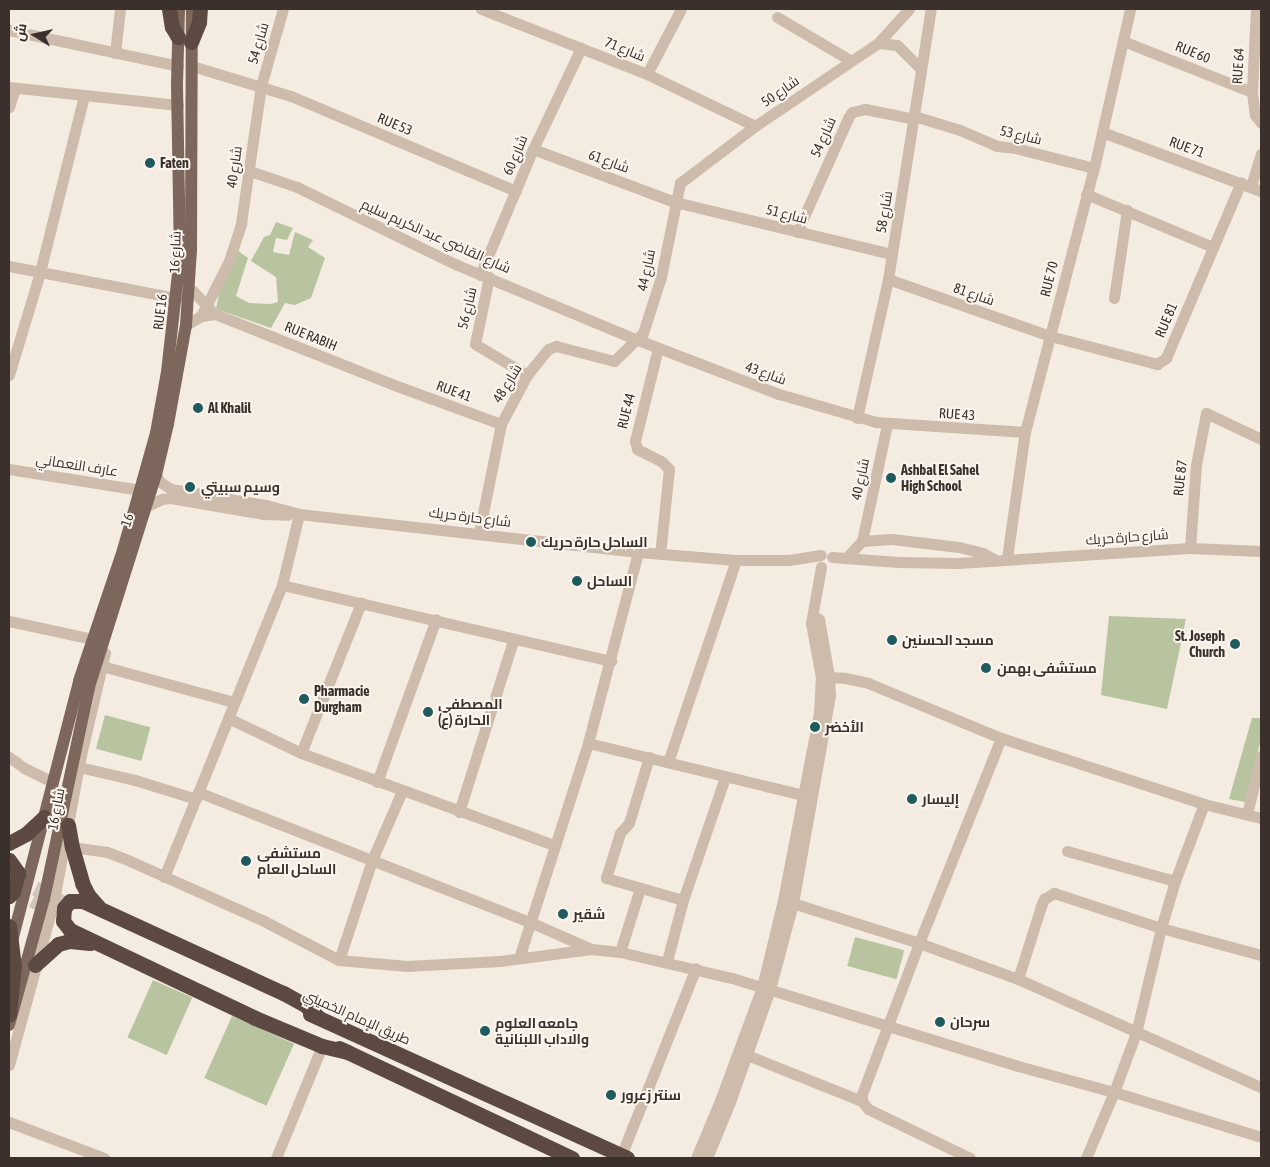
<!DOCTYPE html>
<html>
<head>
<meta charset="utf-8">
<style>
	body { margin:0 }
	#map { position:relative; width:1270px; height:1167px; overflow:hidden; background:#f4ebe1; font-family:"Asap Condensed",Cairo,sans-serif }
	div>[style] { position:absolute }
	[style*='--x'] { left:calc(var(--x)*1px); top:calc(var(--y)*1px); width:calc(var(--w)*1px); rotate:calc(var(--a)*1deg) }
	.green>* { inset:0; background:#b8c4a0; transform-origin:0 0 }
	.highway-tunnel>* { height:15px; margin-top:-7.5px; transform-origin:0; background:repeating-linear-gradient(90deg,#cfc6bd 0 15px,transparent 0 23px) }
	.minor>* { height:11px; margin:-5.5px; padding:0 5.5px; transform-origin:5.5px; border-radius:5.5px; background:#cdbbac }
	.major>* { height:12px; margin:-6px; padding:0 6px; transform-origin:6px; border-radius:6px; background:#7d675c }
	.highway>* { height:15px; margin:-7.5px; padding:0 7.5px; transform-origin:7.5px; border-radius:7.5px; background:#5c4a42 }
	.dots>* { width:14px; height:14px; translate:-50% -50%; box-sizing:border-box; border:2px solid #fbf5ee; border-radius:50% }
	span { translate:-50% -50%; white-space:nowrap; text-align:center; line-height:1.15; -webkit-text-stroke:4px #fbf5ee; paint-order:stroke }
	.street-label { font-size:14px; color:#3b302b }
	.poi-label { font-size:14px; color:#3b302b; font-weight:700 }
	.left { translate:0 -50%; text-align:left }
	.right { translate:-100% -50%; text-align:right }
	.frame { position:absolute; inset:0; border:10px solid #3b302b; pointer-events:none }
	.north { position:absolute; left:10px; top:10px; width:50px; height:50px; -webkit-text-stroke:4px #fbf5ee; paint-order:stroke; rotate:280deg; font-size:14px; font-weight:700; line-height:20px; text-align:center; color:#3b302b }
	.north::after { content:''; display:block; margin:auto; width:18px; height:22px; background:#3b302b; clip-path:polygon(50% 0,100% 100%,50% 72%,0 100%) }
</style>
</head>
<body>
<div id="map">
	<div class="green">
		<div style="clip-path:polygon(276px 222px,293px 228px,287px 240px,276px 238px,273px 252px,289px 255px,295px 232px,313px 240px,308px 247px,325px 258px,311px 298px,295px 305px,285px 303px,271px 328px,216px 309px,219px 294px,237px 250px,248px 258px,236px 296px,249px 303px,271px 304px,278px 302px,276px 277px,251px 261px,264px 237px,270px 235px)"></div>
		<div style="clip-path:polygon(1109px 616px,1186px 619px,1167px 709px,1101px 695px)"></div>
		<div style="left:105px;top:715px;width:47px;height:35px;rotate:15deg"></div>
		<div style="clip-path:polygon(1252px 718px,1261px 718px,1261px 739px,1245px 802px,1229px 799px)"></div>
		<div style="left:855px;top:937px;width:51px;height:30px;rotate:15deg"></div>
		<div style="left:153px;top:980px;width:43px;height:63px;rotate:24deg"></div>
		<div style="left:232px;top:1016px;width:68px;height:68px;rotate:24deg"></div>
	</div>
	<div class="highway-tunnel">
		<div style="--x:15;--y:877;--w:66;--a:28.1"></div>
		<div style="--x:12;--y:889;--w:47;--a:27.6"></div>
	</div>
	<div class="minor">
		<div style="--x:481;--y:9;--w:178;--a:21.4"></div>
		<div style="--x:647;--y:74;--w:120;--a:25.7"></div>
		<div style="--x:1256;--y:9;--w:83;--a:92.8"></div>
		<div style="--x:1252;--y:92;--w:23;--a:83"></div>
		<div style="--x:1255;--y:115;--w:10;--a:53"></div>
		<div style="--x:777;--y:17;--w:85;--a:30.5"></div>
		<div style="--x:9;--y:30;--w:173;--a:12"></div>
		<div style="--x:1123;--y:41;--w:139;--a:21.6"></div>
		<div style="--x:878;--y:43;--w:19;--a:6"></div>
		<div style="--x:897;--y:45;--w:34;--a:45"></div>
		<div style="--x:115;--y:53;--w:44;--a:-83.5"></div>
		<div style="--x:192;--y:66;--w:103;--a:16.9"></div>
		<div style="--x:291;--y:96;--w:244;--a:22.9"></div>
		<div style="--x:647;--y:74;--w:73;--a:-62.4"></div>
		<div style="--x:9;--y:87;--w:170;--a:6.1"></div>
		<div style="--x:9;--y:107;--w:20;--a:-72"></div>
		<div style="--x:914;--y:116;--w:48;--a:16.9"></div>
		<div style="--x:960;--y:130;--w:40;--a:23.4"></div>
		<div style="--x:997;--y:146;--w:18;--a:6"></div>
		<div style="--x:1015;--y:148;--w:81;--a:14.2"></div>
		<div style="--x:1102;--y:132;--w:170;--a:20.4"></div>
		<div style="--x:533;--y:149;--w:152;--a:20.5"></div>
		<div style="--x:675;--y:202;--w:223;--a:13.5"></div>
		<div style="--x:250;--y:171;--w:50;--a:18.8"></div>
		<div style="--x:297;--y:187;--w:176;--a:26"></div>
		<div style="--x:455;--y:264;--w:198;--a:22.6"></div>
		<div style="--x:638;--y:340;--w:151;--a:21"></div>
		<div style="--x:779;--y:394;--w:101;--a:16.1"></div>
		<div style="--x:876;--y:422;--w:149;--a:3.8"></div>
		<div style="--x:1251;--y:186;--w:34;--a:-73"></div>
		<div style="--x:1086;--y:194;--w:138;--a:22.7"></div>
		<div style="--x:797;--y:232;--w:125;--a:-65.9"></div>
		<div style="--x:848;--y:118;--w:7;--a:-56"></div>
		<div style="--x:852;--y:112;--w:13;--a:-13"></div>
		<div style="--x:865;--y:109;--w:50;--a:11.5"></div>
		<div style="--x:9;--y:266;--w:171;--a:10.8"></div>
		<div style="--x:480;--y:275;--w:137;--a:-67.2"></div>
		<div style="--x:533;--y:149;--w:112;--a:-64.6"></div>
		<div style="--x:489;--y:277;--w:68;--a:101.8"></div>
		<div style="--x:475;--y:344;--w:61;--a:30.8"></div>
		<div style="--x:888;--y:279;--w:172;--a:19.4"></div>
		<div style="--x:1050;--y:336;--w:111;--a:14.7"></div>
		<div style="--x:1157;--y:364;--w:11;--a:-34"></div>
		<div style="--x:1166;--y:358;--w:191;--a:-66.9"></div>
		<div style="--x:189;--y:287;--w:30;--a:46"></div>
		<div style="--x:1114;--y:298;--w:89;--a:-81.6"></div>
		<div style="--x:201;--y:316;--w:62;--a:-63"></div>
		<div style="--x:229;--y:261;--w:40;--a:-72"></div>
		<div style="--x:241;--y:223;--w:138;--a:-81.7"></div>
		<div style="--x:261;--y:86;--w:80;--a:-74.1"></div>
		<div style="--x:186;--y:325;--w:17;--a:-31"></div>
		<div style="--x:201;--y:316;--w:14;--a:-8"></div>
		<div style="--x:215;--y:314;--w:196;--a:21.6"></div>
		<div style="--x:397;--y:386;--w:111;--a:20.1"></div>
		<div style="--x:658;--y:348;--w:96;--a:103.9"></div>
		<div style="--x:635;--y:441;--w:8;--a:76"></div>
		<div style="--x:637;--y:449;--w:28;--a:27"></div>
		<div style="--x:662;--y:462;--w:10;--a:45"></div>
		<div style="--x:669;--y:469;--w:85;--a:96"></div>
		<div style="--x:9;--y:375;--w:108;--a:-73.2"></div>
		<div style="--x:40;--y:272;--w:181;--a:-76"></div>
		<div style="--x:857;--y:418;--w:142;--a:-77.4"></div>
		<div style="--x:888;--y:279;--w:273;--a:-81"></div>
		<div style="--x:9;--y:469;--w:133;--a:9.1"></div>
		<div style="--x:156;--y:475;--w:7;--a:63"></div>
		<div style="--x:159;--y:481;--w:14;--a:34"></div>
		<div style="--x:171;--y:489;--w:96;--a:9.6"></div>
		<div style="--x:266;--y:505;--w:34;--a:15"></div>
		<div style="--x:299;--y:514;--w:341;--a:6.4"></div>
		<div style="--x:638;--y:552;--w:98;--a:4.7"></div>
		<div style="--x:736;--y:560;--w:53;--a:0"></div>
		<div style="--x:789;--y:560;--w:32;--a:-9"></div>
		<div style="--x:147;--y:506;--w:17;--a:-25"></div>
		<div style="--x:162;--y:499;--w:8;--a:-7"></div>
		<div style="--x:170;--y:498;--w:95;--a:9.7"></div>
		<div style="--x:264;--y:514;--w:24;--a:2"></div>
		<div style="--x:479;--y:533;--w:111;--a:-78.6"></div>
		<div style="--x:501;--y:424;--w:55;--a:-62"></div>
		<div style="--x:527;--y:375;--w:33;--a:-51"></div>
		<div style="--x:548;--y:349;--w:9;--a:-21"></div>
		<div style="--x:556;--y:346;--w:60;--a:14.5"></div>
		<div style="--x:614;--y:361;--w:40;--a:-44"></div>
		<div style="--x:643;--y:333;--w:59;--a:-72.2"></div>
		<div style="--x:661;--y:277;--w:96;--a:-78.6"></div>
		<div style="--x:680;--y:183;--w:94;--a:-37.2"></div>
		<div style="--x:755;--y:126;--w:148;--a:-34"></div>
		<div style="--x:878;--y:43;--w:46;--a:-47.6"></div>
		<div style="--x:862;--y:541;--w:120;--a:-77.9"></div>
		<div style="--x:1190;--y:548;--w:83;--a:-85.9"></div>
		<div style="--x:1196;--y:465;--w:53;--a:-79.1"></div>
		<div style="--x:1206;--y:413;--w:61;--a:25.3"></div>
		<div style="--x:832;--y:557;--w:66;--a:4.3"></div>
		<div style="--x:898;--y:562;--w:60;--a:1"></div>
		<div style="--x:958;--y:563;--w:232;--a:-3.7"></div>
		<div style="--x:1190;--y:548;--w:71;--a:2.4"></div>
		<div style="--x:847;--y:557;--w:22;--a:-47"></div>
		<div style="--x:862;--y:541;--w:30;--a:-4"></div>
		<div style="--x:892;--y:539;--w:67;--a:6.8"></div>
		<div style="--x:959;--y:547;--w:25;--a:14"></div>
		<div style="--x:983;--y:553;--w:13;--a:29"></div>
		<div style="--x:1007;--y:558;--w:127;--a:-81.9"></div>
		<div style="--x:1025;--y:432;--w:273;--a:-75.4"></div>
		<div style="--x:1094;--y:168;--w:163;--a:-77.2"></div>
		<div style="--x:282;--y:585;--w:338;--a:13"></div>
		<div style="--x:9;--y:621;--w:86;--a:12.1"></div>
		<div style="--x:102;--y:666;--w:137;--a:15.3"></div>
		<div style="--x:822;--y:677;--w:23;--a:2"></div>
		<div style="--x:845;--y:678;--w:24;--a:12"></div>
		<div style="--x:868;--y:683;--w:144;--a:22.5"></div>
		<div style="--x:1001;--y:738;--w:213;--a:18"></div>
		<div style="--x:1204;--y:804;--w:59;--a:13.8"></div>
		<div style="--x:228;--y:718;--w:81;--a:25.6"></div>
		<div style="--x:301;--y:753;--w:269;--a:20"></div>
		<div style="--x:588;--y:743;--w:221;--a:13.6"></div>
		<div style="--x:301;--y:753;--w:162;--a:-68.2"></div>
		<div style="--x:9;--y:757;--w:19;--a:36"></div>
		<div style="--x:24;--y:768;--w:32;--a:26"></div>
		<div style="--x:649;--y:757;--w:69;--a:106.9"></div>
		<div style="--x:629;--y:823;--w:13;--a:132"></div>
		<div style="--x:620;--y:833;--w:47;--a:107.3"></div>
		<div style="--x:606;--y:878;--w:80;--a:15.9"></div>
		<div style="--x:668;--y:762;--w:213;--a:-71.4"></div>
		<div style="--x:79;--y:767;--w:57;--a:13.1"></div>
		<div style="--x:135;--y:780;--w:64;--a:17.3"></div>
		<div style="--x:377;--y:782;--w:173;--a:-70.1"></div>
		<div style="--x:198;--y:792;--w:357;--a:21.4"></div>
		<div style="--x:530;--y:922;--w:67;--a:23.9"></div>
		<div style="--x:459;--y:812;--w:182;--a:-72.5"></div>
		<div style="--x:1247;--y:814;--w:60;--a:-76.4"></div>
		<div style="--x:65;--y:846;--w:42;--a:8.1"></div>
		<div style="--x:107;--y:852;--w:25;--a:21"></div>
		<div style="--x:130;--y:861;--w:147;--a:24.1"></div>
		<div style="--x:264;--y:921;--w:85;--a:27.5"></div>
		<div style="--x:339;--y:960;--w:68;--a:5"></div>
		<div style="--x:407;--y:966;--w:93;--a:-3.1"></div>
		<div style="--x:500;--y:961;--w:92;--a:-7.5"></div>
		<div style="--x:591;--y:949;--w:29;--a:6"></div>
		<div style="--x:620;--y:952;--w:115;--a:13.1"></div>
		<div style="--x:732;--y:978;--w:299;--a:17.1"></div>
		<div style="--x:1018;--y:1066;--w:99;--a:15.2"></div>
		<div style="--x:1114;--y:1092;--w:154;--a:17"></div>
		<div style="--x:1067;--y:851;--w:112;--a:15.5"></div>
		<div style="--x:164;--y:877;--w:315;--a:-68"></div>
		<div style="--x:282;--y:585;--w:73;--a:-76.5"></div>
		<div style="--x:786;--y:901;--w:139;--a:17.5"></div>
		<div style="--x:919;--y:943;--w:105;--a:20"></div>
		<div style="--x:1018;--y:979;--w:266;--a:24"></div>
		<div style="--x:620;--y:952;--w:67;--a:-72.6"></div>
		<div style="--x:519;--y:958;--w:226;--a:-72.2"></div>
		<div style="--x:588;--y:743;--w:197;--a:-75.3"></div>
		<div style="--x:339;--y:960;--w:105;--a:-71.7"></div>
		<div style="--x:372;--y:860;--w:75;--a:-66.5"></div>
		<div style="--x:667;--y:961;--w:63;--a:-75.3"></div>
		<div style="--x:683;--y:900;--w:130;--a:-71.1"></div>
		<div style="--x:1018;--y:979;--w:77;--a:-72.5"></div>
		<div style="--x:1041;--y:906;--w:8;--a:-67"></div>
		<div style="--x:1044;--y:899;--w:12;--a:-31"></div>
		<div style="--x:1054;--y:893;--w:113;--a:18.1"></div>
		<div style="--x:1161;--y:928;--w:104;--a:15.1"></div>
		<div style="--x:747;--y:1055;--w:124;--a:21.8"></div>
		<div style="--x:9;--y:1065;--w:171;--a:-74.7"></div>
		<div style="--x:54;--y:900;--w:147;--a:-79.5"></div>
		<div style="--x:81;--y:755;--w:105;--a:-76.8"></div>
		<div style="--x:9;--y:1122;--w:102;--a:20.8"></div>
		<div style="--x:621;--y:1156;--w:202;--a:-68.3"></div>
		<div style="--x:276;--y:1158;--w:121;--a:-67.7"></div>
		<div style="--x:696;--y:1158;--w:65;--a:-67.4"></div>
		<div style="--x:721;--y:1098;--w:118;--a:-69.7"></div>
		<div style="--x:762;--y:987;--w:89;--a:-76.4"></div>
		<div style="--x:783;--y:900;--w:190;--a:-79.1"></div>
		<div style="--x:819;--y:713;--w:36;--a:-87"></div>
		<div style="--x:821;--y:677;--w:55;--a:-100.5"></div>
		<div style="--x:811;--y:623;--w:57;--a:-79.9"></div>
		<div style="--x:707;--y:1158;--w:61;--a:-67.7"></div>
		<div style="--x:730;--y:1102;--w:120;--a:-70.5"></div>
		<div style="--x:770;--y:989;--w:89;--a:-75"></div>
		<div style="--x:793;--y:903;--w:211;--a:-79.9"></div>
		<div style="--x:830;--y:695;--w:19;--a:-93"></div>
		<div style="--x:829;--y:676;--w:58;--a:-100"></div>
		<div style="--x:970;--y:1158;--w:113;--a:-154.3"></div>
		<div style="--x:868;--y:1109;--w:10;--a:-127"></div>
		<div style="--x:862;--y:1101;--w:7;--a:-90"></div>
		<div style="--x:862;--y:1094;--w:161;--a:-69.3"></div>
		<div style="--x:919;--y:943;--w:221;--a:-68.2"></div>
		<div style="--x:1086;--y:1158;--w:72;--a:-67"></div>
		<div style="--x:1114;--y:1092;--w:63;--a:-69.6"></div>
		<div style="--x:1136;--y:1033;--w:108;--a:-76.6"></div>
		<div style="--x:1161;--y:928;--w:49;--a:-73.4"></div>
		<div style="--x:1175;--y:881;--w:82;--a:-69.4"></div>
	</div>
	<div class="major">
		<div style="--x:12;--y:941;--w:268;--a:-75.5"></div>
		<div style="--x:79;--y:681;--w:138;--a:-71.4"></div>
		<div style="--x:123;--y:550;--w:62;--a:-74.2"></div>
		<div style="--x:140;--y:490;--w:59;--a:-74.3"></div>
		<div style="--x:156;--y:433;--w:62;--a:-79.8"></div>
		<div style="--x:167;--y:372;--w:116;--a:-83.6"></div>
		<div style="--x:180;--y:257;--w:172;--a:-91"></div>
		<div style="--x:177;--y:85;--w:76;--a:-88.5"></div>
		<div style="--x:9;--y:1025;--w:131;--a:-74.5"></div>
		<div style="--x:44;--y:899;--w:217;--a:-78"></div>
		<div style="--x:89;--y:687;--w:222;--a:-72.5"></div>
		<div style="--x:156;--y:475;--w:52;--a:-76.8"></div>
		<div style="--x:168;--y:424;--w:101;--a:-79.7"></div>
		<div style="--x:186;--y:325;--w:75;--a:-86.2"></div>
		<div style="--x:191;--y:250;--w:241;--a:-89.8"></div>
	</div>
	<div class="highway">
		<div style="--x:169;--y:9;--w:18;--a:81"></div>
		<div style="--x:172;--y:27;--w:12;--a:59"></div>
		<div style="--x:191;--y:42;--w:22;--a:-68"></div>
		<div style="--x:199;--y:22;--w:13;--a:-86"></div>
		<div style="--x:68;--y:825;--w:22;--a:80"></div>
		<div style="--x:72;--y:847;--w:37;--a:74"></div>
		<div style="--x:82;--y:883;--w:13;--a:63"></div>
		<div style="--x:88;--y:895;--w:15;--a:48"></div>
		<div style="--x:9;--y:843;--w:19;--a:-28"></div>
		<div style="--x:26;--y:834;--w:25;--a:-43"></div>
		<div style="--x:9;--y:860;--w:16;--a:55"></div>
		<div style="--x:18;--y:873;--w:20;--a:105"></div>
		<div style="--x:13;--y:892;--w:6;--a:135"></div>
		<div style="--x:9;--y:926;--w:39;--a:83"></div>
		<div style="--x:14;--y:965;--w:50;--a:95.7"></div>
		<div style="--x:35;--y:965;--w:31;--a:-42"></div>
		<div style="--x:58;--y:944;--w:12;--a:-14"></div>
		<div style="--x:70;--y:941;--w:20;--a:6"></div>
		<div style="--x:310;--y:1014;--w:348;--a:24.4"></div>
		<div style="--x:318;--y:1017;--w:18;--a:-137"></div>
		<div style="--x:305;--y:1005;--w:25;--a:-151"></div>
		<div style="--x:283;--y:993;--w:220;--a:-155.3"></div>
		<div style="--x:83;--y:901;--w:13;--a:180"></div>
		<div style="--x:70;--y:901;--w:9;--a:131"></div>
		<div style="--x:64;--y:908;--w:13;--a:94"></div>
		<div style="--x:63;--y:921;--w:11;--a:52"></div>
		<div style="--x:70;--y:930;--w:205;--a:25.4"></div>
		<div style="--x:255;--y:1018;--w:73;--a:22.7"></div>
		<div style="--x:322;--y:1046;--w:26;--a:13"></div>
		<div style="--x:339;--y:1048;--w:258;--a:25.3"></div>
	</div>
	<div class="dots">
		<div style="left:150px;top:163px;background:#1f5a5e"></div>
		<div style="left:198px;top:408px;background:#1f5a5e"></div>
		<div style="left:891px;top:478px;background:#1f5a5e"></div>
		<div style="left:190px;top:487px;background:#1f5a5e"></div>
		<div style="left:531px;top:542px;background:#1f5a5e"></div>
		<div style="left:577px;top:581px;background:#1f5a5e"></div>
		<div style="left:892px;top:640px;background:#1f5a5e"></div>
		<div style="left:1235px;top:644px;background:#1f5a5e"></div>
		<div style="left:986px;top:668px;background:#1f5a5e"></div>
		<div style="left:304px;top:699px;background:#1f5a5e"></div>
		<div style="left:428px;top:712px;background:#1f5a5e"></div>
		<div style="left:815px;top:727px;background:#1f5a5e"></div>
		<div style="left:912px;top:799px;background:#1f5a5e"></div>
		<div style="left:246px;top:861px;background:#1f5a5e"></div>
		<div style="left:563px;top:914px;background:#1f5a5e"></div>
		<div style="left:940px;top:1022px;background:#1f5a5e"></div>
		<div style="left:485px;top:1031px;background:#1f5a5e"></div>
		<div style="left:611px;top:1095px;background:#1f5a5e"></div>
	</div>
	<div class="street-label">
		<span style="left:258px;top:43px;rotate:-74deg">شارع 54</span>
		<span style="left:625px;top:49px;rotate:22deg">شارع 71</span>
		<span style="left:1193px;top:52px;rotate:22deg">RUE 60</span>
		<span style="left:1238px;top:66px;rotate:-87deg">RUE 64</span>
		<span style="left:780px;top:91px;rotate:-35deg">شارع 50</span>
		<span style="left:395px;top:124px;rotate:23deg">RUE 53</span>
		<span style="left:1021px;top:135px;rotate:13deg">شارع 53</span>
		<span style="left:823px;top:137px;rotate:-66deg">شارع 54</span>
		<span style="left:1187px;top:147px;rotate:20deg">RUE 71</span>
		<span style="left:515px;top:155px;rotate:-67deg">شارع 60</span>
		<span style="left:609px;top:161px;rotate:20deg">شارع 61</span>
		<span style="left:234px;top:167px;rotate:-82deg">شارع 40</span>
		<span style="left:884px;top:212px;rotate:-81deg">شارع 58</span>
		<span style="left:787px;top:214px;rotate:14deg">شارع 51</span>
		<span style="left:436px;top:236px;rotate:24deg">شارع القاضي عبد الكريم سليم</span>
		<span style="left:175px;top:252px;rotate:-88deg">شارع 16</span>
		<span style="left:646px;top:270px;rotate:-78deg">شارع 44</span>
		<span style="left:1049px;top:279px;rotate:-76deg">RUE 70</span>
		<span style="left:974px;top:294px;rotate:19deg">شارع 81</span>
		<span style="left:467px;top:308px;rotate:-77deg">شارع 56</span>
		<span style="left:160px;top:312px;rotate:-83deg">RUE 16</span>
		<span style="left:1166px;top:320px;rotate:-67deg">RUE 81</span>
		<span style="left:311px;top:336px;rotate:22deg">RUE RABIH</span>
		<span style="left:766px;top:373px;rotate:20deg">شارع 43</span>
		<span style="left:507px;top:383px;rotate:-59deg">شارع 48</span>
		<span style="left:454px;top:391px;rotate:20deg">RUE 41</span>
		<span style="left:626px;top:411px;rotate:-76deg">RUE 44</span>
		<span style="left:957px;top:414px;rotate:4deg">RUE 43</span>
		<span style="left:77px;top:465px;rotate:9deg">عارف النعماني</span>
		<span style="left:1180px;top:478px;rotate:-84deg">RUE 87</span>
		<span style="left:860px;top:479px;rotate:-78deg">شارع 40</span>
		<span style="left:470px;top:517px;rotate:7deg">شارع حارة حريك</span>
		<span style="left:127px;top:520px;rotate:-72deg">16</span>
		<span style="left:1127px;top:537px;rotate:-4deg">شارع حارة حريك</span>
		<span style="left:56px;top:809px;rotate:-80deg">شارع 16</span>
		<span style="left:357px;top:1017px;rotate:24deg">طريق الإمام الخميني</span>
	</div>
	<div class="poi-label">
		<span class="left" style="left:160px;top:163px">Faten</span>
		<span class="left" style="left:208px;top:408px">Al Khalil</span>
		<span class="left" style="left:901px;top:478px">Ashbal El Sahel<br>High School</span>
		<span class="left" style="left:201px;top:487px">وسيم سبيتي</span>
		<span class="left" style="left:541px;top:542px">الساحل حارة حريك</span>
		<span class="left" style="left:587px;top:581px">الساحل</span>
		<span class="right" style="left:1225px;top:644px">St. Joseph<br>Church</span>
		<span class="left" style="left:902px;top:640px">مسجد الحسنين</span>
		<span class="left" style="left:997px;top:668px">مستشفى بهمن</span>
		<span class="left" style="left:314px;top:699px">Pharmacie<br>Durgham</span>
		<span class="left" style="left:438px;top:712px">المصطفى<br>الحارة (ع)</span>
		<span class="left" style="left:825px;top:727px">الأخضر</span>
		<span class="left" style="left:922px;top:799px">إليسار</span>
		<span class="left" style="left:257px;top:861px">مستشفى<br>الساحل العام</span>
		<span class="left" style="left:573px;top:914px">شقير</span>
		<span class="left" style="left:950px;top:1022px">سرحان</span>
		<span class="left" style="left:495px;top:1031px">جامعه العلوم<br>والاداب اللبنانية</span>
		<span class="left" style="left:621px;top:1095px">سنتر زعرور</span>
	</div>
	<div class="frame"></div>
	<div class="north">ش</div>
</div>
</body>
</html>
